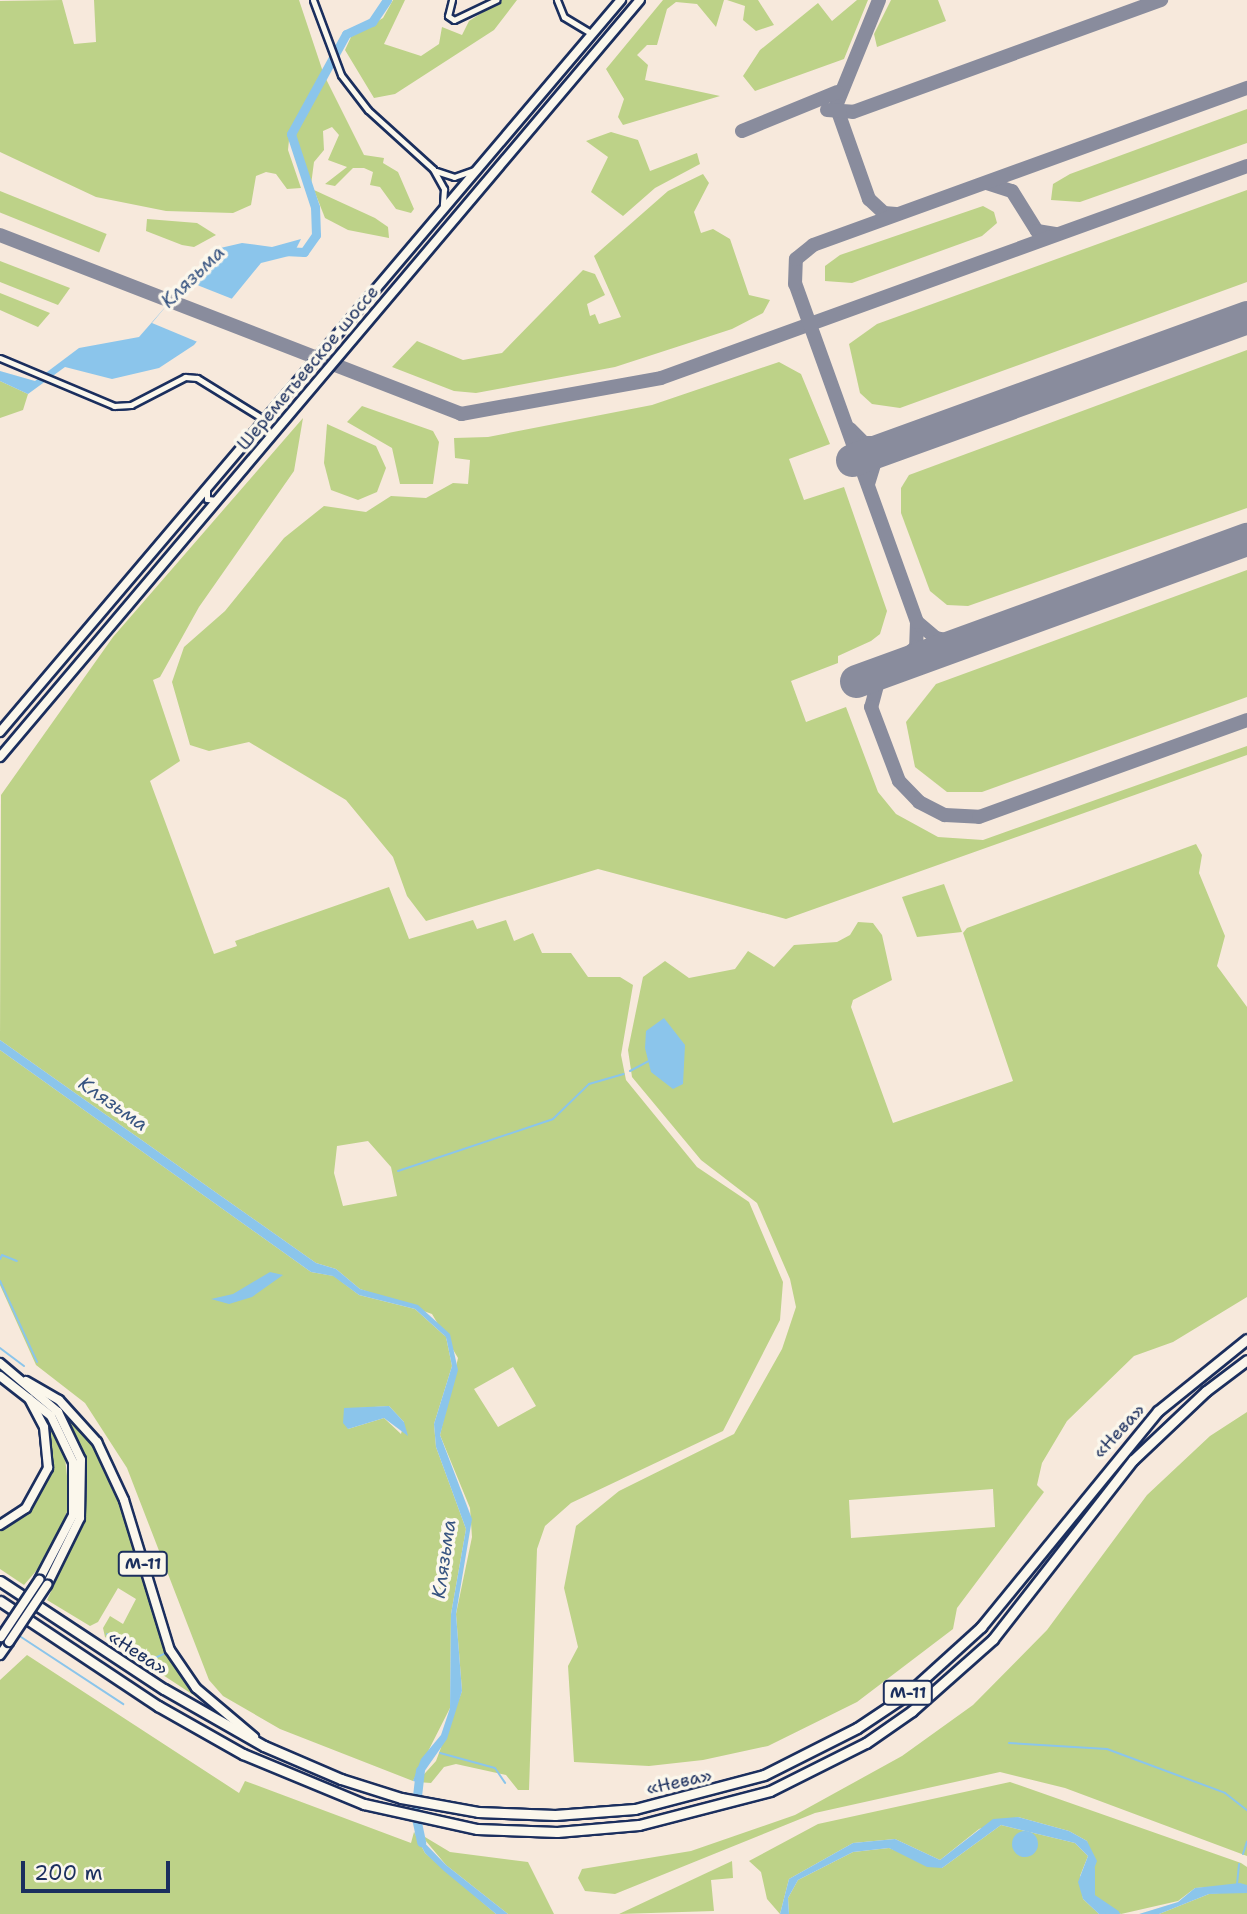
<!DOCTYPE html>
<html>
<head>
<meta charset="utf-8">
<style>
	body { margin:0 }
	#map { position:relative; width:1247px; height:1914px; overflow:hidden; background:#f7e9dc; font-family:"Shantell Sans",sans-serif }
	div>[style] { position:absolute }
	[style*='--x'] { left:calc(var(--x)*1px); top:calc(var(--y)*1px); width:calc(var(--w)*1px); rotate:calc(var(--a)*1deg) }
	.green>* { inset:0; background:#bdd288; transform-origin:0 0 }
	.water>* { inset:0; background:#8bc5eb }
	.round { border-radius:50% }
	.pier>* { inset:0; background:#f7e9dc }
	.stream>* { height:2px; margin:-1px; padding:0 1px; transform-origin:1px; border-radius:1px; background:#8bc5eb }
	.river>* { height:9px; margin:-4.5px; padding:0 4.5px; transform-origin:4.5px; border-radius:4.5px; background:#8bc5eb }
	.taxiway>* { height:14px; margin:-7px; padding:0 7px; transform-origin:7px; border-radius:7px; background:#898c9d }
	.runway>* { height:33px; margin:-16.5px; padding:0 16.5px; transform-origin:16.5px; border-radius:16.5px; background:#898c9d }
	.roads { filter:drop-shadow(2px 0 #1b2f5e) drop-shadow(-2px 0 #1b2f5e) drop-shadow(0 2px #1b2f5e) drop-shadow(0 -2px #1b2f5e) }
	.minor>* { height:5px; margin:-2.5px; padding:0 2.5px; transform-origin:2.5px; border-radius:2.5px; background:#fbf7ec }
	.primary>* { height:8px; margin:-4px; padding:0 4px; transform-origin:4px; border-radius:4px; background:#fbf7ec }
	.motorway>* { height:9px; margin:-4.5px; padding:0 4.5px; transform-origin:4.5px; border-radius:4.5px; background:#fbf7ec }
	.bridges { filter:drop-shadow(2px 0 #1b2f5e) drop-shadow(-2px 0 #1b2f5e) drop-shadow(0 2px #1b2f5e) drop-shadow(0 -2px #1b2f5e) }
	.primary-bridge>* { height:8px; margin:-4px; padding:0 4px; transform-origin:4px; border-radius:4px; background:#fbf7ec }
	span { translate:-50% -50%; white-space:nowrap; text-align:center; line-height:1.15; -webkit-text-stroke:7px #fbf7ec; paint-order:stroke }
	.shield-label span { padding:2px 5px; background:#fbf7ec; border:2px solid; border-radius:5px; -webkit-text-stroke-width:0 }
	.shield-label { font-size:16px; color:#1b2f5e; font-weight:700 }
	.street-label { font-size:18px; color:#1b2f5e }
	.water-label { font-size:19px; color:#375481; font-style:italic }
	.scale { position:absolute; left:21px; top:1861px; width:149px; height:32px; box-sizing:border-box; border:4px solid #1b2f5e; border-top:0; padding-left:9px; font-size:21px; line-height:24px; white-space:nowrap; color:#1b2f5e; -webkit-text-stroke:5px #fbf7ec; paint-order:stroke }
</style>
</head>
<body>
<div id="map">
	<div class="green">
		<div style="clip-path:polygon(62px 0,74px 44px,96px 42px,94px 0,299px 0,323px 72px,290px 130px,288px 150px,301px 188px,287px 189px,276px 174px,266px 172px,256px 176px,251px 205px,233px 213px,166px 211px,96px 197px,0 152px,0 1px)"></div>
		<div style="clip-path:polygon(393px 0,405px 0,384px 44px,421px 56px,439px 44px,442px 27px,462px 35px,469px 21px,502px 0,517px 0,494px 30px,395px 94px,374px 98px,345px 50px,351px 37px,383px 18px)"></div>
		<div style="clip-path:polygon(663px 0,724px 0,716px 27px,697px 4px,676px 2px,667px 9px,657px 45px,647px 45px,637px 55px,648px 65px,645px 80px,720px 96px,623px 125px,618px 117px,624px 99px,606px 69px)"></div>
		<div style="clip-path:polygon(727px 0,758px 0,774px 25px,756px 31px,743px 20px,745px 6px)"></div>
		<div style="clip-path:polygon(857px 0,868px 0,844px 59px,755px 91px,743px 76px,760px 50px,818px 3px,832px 21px)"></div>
		<div style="clip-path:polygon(891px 0,938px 0,946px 21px,877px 47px,874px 34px)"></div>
		<div style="clip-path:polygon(326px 79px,364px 155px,384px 158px,383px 163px,398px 172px,414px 209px,411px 213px,396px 209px,380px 187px,370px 185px,373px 172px,364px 168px,353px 168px,335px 186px,325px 184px,347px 167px,328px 160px,339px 135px,332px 127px,323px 131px,324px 150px,314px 162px,311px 185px,293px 137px)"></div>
		<div style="clip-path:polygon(1247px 109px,1247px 143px,1080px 202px,1051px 200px,1053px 184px,1070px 174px)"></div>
		<div style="clip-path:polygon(611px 132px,638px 140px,650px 171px,697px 153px,700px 164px,655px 188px,623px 216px,591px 192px,608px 157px,586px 141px)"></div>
		<div style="clip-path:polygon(703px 174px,709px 183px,694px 212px,701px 233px,713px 229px,730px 239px,749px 295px,770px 300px,763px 313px,732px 329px,615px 367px,476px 393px,454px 391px,392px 367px,417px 341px,463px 360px,502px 353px,583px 270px,595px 274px,605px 295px,587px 304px,590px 316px,595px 314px,599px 324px,621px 317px,594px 256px,668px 191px)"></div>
		<div style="clip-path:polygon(314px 190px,375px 218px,388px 227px,389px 238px,348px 230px,325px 218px)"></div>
		<div style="clip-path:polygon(1247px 190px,1247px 282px,900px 408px,872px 404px,860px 393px,849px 344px,877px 324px)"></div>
		<div style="left:0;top:191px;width:115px;height:20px;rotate:22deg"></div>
		<div style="clip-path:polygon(983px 206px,994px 212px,997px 223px,982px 236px,852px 283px,825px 281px,825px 266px,840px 255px)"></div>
		<div style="clip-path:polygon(147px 219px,197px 223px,216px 235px,194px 247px,182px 245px,146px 231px)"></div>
		<div style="clip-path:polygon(0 261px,70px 288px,58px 305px,0 282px)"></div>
		<div style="clip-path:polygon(0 293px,50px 313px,38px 327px,0 310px)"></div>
		<div style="clip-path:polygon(1247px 350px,1247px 508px,968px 606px,947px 605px,930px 591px,901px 513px,901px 488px,909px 475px)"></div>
		<div style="clip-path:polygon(779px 362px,801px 374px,830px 444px,789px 459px,804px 500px,844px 487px,887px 611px,880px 634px,871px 641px,838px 656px,838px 663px,791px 681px,806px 722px,846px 707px,878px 792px,896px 814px,938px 837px,983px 840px,1247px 746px,1247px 755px,786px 919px,598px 869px,426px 921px,407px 896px,393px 857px,346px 800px,249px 742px,209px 751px,190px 745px,172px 682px,184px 647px,225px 611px,284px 538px,324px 506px,366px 512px,391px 496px,426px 498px,453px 483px,468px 484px,470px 460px,455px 458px,454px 438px,488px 437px,652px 405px)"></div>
		<div style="clip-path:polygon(0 381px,28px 394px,23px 410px,0 418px)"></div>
		<div style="clip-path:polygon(362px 406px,433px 431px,439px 442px,433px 484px,400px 484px,392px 448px,347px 422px)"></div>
		<div style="clip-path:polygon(evenodd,303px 418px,294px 471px,199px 607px,160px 677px,153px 680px,180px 761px,150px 781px,214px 954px,237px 946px,235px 941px,389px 887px,409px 939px,473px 920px,477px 929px,506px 920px,514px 941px,533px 933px,542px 953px,571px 953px,588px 977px,620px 977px,633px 985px,621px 1055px,626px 1080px,697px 1167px,749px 1202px,783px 1282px,780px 1320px,723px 1431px,571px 1503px,545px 1526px,537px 1549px,529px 1790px,518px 1790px,506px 1775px,456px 1764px,444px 1767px,431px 1783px,417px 1782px,436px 1761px,462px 1691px,456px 1614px,472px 1537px,470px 1508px,440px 1435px,458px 1358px,432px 1314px,360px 1289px,336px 1269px,316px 1263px,0 1040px,1px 795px,113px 637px,303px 418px,368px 1141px,391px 1167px,397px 1196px,343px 1206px,334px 1173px,337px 1146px,368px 1141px,303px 418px,513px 1367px,536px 1406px,498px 1427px,474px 1389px,513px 1367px)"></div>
		<div style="clip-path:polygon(327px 424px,376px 446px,386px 468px,377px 492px,358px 500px,331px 490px,324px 463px)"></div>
		<div style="clip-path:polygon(1247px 570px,1247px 697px,982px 792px,947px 792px,915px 767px,906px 722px,936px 684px)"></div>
		<div style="clip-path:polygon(evenodd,1196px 844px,1202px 855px,1199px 873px,1225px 936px,1217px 966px,1247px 1007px,1247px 1297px,1173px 1342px,1134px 1356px,1067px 1421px,1042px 1463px,1037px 1485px,1044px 1492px,957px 1608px,953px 1629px,857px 1702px,768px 1746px,703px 1760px,649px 1766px,574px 1762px,568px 1666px,578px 1647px,564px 1588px,576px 1526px,619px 1491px,734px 1434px,782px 1349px,796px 1307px,790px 1279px,757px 1203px,701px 1160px,632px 1077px,628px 1050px,643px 977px,665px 961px,689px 978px,735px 969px,748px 951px,774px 967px,794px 945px,837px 942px,850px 935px,858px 922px,873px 923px,882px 935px,892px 980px,853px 1000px,851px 1007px,893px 1123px,1013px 1081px,963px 933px,967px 928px,1196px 844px,993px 1489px,995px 1527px,851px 1538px,849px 1500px,993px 1489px)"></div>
		<div style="clip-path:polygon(944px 884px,962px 932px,917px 937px,902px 897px)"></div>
		<div style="clip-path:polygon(evenodd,0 1050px,311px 1272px,334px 1276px,359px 1295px,415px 1309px,446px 1337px,452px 1366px,434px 1424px,436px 1447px,466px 1529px,451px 1614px,450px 1708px,413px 1781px,280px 1729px,223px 1696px,209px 1680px,127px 1468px,85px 1403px,36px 1365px,0 1285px,0 1050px,389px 1406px,404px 1422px,401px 1434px,384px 1418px,348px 1429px,344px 1409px,389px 1406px)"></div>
		<div style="clip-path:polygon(52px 1400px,94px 1444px,112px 1479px,163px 1645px,201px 1700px,105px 1637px,103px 1628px,110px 1616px,123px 1624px,136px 1599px,118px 1588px,98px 1622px,90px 1626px,47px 1600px,79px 1532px,87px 1491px,79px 1444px)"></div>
		<div style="clip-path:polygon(38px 1408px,64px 1448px,70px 1504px,49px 1556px,24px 1585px,0 1569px,0 1529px,25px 1513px,47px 1483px,50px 1440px)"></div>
		<div style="clip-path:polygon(1247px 1412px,1247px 1856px,1065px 1788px,1000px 1772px,815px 1813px,615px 1894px,585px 1891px,578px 1878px,582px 1869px,691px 1851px,795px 1815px,902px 1756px,973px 1705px,1047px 1630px,1147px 1495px,1210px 1436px)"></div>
		<div style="clip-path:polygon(27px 1655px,239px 1793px,245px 1781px,411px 1843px,414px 1832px,425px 1853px,496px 1914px,0 1914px,0 1680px)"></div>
		<div style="clip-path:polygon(1010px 1782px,1241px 1863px,1247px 1867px,1247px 1885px,1195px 1888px,1178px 1901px,1121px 1914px,1099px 1904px,1087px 1888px,1093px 1871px,1087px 1841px,1069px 1831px,1018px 1817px,979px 1829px,940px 1860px,895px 1839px,853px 1843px,789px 1879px,780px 1914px,767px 1899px,761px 1872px,749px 1861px,818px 1824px)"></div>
		<div style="clip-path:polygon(1001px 1825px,1075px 1843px,1088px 1856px,1080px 1876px,1083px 1899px,1099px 1914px,789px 1914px,788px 1898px,798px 1880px,853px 1852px,889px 1848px,942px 1868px)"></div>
		<div style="clip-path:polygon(420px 1834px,450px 1852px,528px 1862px,554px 1914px,508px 1914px,446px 1865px)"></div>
		<div style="clip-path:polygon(732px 1861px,733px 1878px,711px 1880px,714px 1911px,619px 1914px)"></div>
		<div style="clip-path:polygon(1241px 1891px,1247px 1893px,1247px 1914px,1159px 1914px,1209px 1894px)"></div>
	</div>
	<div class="water">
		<div style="clip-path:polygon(301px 239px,293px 255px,261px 263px,194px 345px,159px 368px,112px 379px,65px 367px,28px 394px,0 381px,0 371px,35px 381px,79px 348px,139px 337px,216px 249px,242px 243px,272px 247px)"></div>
		<div style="clip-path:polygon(664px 1018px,685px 1045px,683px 1084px,673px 1089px,651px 1072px,645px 1048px,646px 1031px)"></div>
		<div style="clip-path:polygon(0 1040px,316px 1263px,336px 1269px,360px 1289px,418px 1305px,450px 1334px,458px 1370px,440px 1435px,472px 1519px,456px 1614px,462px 1691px,447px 1739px,417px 1782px,413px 1781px,421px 1759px,441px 1735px,450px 1708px,451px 1614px,466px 1529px,436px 1447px,434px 1424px,452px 1366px,446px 1337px,415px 1309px,359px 1295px,333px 1276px,311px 1272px,0 1050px)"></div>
		<div style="clip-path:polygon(270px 1272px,283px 1275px,252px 1297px,229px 1304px,211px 1299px,233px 1294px)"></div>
		<div style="clip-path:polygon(389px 1406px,404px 1422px,408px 1436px,384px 1418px,348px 1429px,343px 1423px,344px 1408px)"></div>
		<div style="clip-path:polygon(1018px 1817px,1069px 1831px,1087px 1841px,1097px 1861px,1087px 1888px,1099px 1904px,1121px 1914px,1099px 1914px,1083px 1899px,1078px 1882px,1088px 1856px,1075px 1843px,1001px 1825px,942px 1868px,927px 1867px,889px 1848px,853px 1852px,798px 1880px,788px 1898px,789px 1914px,780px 1914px,789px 1879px,853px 1843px,895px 1839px,940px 1860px,993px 1819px)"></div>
		<div class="round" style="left:1012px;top:1831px;width:26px;height:26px"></div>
		<div style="clip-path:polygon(414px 1832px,446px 1865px,508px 1914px,496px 1914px,444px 1871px,425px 1853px)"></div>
		<div style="clip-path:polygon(1240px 1883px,1247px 1885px,1247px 1893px,1209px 1894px,1159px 1914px,1139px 1914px,1178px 1902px,1195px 1888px)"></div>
	</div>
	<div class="pier">
		<div style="clip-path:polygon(187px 281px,235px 300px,200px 343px,152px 323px)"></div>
	</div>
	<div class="stream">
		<div style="--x:630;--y:1071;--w:21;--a:-28"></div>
		<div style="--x:398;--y:1171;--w:163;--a:-18.5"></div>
		<div style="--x:553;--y:1119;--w:50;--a:-44.2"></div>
		<div style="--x:589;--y:1084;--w:36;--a:-16"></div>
		<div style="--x:0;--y:1259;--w:4;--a:-63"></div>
		<div style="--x:2;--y:1255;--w:16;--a:22"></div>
		<div style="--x:0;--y:1281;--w:89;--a:65.4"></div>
		<div style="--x:0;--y:1348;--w:30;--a:37"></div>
		<div style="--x:107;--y:1634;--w:49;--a:33.4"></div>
		<div style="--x:148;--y:1661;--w:17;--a:-24"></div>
		<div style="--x:18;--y:1635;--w:126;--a:33.3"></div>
		<div style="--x:1009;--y:1743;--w:98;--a:3.5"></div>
		<div style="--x:1107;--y:1749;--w:126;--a:20.4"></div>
		<div style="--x:1225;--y:1793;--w:28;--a:38"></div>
		<div style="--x:440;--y:1753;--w:57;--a:15.3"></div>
		<div style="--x:495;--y:1768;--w:18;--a:56"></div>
		<div style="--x:1243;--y:1854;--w:13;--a:-72"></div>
		<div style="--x:1237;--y:1884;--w:20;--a:-84"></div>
	</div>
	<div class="river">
		<div style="--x:284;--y:251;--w:20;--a:3"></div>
		<div style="--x:304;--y:252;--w:21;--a:-55"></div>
		<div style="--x:316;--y:235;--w:28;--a:-92"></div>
		<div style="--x:315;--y:207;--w:77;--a:-108.2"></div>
		<div style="--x:291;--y:134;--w:114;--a:-61.2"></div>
		<div style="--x:346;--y:34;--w:29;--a:-25"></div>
		<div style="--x:372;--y:22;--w:27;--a:-56"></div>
		<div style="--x:420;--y:1770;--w:43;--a:96.6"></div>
		<div style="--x:415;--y:1813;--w:30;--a:78"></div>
		<div style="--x:1090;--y:1869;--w:28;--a:90"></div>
		<div style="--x:1090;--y:1897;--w:30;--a:34"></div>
	</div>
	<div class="taxiway">
		<div style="--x:879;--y:0;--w:114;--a:112.1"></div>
		<div style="--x:836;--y:106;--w:99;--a:70.5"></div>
		<div style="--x:869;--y:199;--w:21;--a:43"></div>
		<div style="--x:884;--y:213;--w:12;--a:5"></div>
		<div style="--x:827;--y:110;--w:26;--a:4"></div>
		<div style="--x:853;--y:112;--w:328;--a:-20"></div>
		<div style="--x:742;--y:131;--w:103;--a:-22.3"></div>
		<div style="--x:987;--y:183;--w:26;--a:18"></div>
		<div style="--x:1012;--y:191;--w:47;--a:58"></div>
		<div style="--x:1037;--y:231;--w:20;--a:9"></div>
		<div style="--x:0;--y:235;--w:495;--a:21.2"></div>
		<div style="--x:461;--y:414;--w:203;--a:-10.2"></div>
		<div style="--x:661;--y:378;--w:623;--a:-19.89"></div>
		<div style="--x:850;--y:429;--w:20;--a:45"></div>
		<div style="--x:864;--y:443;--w:34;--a:0"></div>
		<div style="--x:898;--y:443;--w:27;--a:146"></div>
		<div style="--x:876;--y:458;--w:27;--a:107"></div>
		<div style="--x:917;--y:622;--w:25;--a:92"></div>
		<div style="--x:916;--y:647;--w:48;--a:140"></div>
		<div style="--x:879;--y:678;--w:30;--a:105"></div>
		<div style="--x:871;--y:707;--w:79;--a:69.3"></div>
		<div style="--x:899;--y:781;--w:29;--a:46"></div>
		<div style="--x:919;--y:802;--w:29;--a:27"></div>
		<div style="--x:945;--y:815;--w:34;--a:3"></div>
		<div style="--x:979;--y:817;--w:285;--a:-19.9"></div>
		<div style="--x:961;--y:643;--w:25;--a:-169"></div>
		<div style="--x:936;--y:638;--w:25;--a:-140"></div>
		<div style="--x:917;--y:622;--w:359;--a:-109.8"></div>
		<div style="--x:795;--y:284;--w:25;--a:-88"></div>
		<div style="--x:796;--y:259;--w:22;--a:-39"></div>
		<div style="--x:813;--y:245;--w:462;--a:-19.9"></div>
	</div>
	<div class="runway">
		<div style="--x:852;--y:460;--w:420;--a:-19.9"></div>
		<div style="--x:856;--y:681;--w:416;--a:-20"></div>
	</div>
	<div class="roads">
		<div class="minor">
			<div style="--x:313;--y:0;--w:80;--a:69.5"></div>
			<div style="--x:341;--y:75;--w:44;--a:52.4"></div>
			<div style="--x:368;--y:110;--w:88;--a:42.2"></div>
			<div style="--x:433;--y:169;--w:23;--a:61"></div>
			<div style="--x:444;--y:189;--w:16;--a:94"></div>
			<div style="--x:452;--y:0;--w:16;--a:104"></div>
			<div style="--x:448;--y:16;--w:7;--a:34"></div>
			<div style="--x:454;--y:20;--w:47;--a:-25.5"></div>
			<div style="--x:557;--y:0;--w:18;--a:68"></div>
			<div style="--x:564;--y:17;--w:33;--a:31"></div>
			<div style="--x:436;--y:171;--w:19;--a:18"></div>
			<div style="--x:454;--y:177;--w:21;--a:-19"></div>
			<div style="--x:0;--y:358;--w:124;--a:22.8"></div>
			<div style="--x:114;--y:406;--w:17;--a:-3"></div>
			<div style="--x:131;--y:405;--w:61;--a:-27.4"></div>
			<div style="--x:185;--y:377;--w:12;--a:5"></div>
			<div style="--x:197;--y:378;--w:80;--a:31.7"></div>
			<div style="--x:207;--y:490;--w:9;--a:90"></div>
			<div style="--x:207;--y:499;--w:10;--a:6"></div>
		</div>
		<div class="primary">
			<div style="--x:0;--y:732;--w:960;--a:-49.69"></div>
			<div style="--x:0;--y:757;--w:991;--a:-49.79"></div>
			<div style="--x:0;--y:1363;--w:76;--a:40.2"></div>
			<div style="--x:58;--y:1412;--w:53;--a:64.4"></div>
			<div style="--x:81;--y:1460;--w:58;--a:91"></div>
			<div style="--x:80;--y:1518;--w:75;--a:116.2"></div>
			<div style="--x:0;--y:1376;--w:65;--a:38.1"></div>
			<div style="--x:51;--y:1416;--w:51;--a:64.4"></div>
			<div style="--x:73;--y:1462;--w:53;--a:90"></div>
			<div style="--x:73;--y:1515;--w:73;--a:117.6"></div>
			<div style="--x:26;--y:1381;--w:38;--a:30"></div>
			<div style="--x:59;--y:1400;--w:57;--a:47.9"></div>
			<div style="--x:97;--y:1442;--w:64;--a:65"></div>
			<div style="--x:124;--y:1500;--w:157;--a:73"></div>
			<div style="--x:170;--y:1650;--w:46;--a:55.6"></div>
			<div style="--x:196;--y:1688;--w:76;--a:40.2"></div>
			<div style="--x:0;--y:1525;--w:31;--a:-33"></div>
			<div style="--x:26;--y:1508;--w:46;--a:-61.2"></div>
			<div style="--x:48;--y:1468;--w:41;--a:-95.6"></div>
			<div style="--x:44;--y:1427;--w:32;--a:-118"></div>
			<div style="--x:0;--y:1655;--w:16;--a:-55"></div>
		</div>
		<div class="motorway">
			<div style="--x:0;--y:1581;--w:196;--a:33.4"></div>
			<div style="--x:164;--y:1689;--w:115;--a:29.7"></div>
			<div style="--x:264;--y:1746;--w:84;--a:23.2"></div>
			<div style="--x:341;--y:1779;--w:63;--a:17.6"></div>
			<div style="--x:401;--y:1798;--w:78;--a:10.3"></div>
			<div style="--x:478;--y:1812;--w:77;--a:2.2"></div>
			<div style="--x:555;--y:1815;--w:80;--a:-4.3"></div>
			<div style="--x:635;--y:1809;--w:133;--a:-14.8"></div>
			<div style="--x:764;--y:1775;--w:104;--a:-26.8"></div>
			<div style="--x:857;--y:1728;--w:58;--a:-33.7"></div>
			<div style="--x:905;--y:1696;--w:103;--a:-42.2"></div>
			<div style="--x:981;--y:1627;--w:279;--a:-50.7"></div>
			<div style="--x:1158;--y:1411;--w:114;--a:-39"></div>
			<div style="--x:0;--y:1601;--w:190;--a:33.6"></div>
			<div style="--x:158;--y:1706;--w:98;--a:29.5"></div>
			<div style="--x:243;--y:1754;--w:131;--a:22.5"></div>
			<div style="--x:364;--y:1804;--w:116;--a:12.5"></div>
			<div style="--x:477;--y:1829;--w:80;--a:2.1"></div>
			<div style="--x:557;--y:1832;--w:82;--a:-4.9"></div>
			<div style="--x:639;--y:1825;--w:135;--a:-14.5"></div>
			<div style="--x:770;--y:1791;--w:107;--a:-26.6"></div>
			<div style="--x:866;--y:1743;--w:56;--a:-34.8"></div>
			<div style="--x:912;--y:1711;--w:108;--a:-41.6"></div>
			<div style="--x:993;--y:1639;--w:227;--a:-52"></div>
			<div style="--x:1133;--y:1460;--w:100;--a:-43.4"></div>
			<div style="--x:1206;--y:1391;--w:51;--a:-37.1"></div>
		</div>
	</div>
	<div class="bridges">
		<div class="primary-bridge">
			<div style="--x:1;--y:1637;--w:69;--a:-56.3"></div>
			<div style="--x:9;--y:1642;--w:69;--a:-56.3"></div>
		</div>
	</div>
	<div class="shield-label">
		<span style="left:143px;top:1564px">М-11</span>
		<span style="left:908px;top:1693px">М-11</span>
	</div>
	<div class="street-label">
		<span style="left:308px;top:368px;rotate:-50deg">Шереметьевское шоссе</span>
		<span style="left:1119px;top:1431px;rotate:-48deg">«Нева»</span>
		<span style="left:138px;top:1653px;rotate:33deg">«Нева»</span>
		<span style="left:679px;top:1782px;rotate:-13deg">«Нева»</span>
	</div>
	<div class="water-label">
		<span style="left:193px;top:277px;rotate:-44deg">Клязьма</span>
		<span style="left:113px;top:1104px;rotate:35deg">Клязьма</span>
		<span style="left:444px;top:1559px;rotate:-82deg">Клязьма</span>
	</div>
	<div class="scale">200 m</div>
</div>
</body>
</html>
